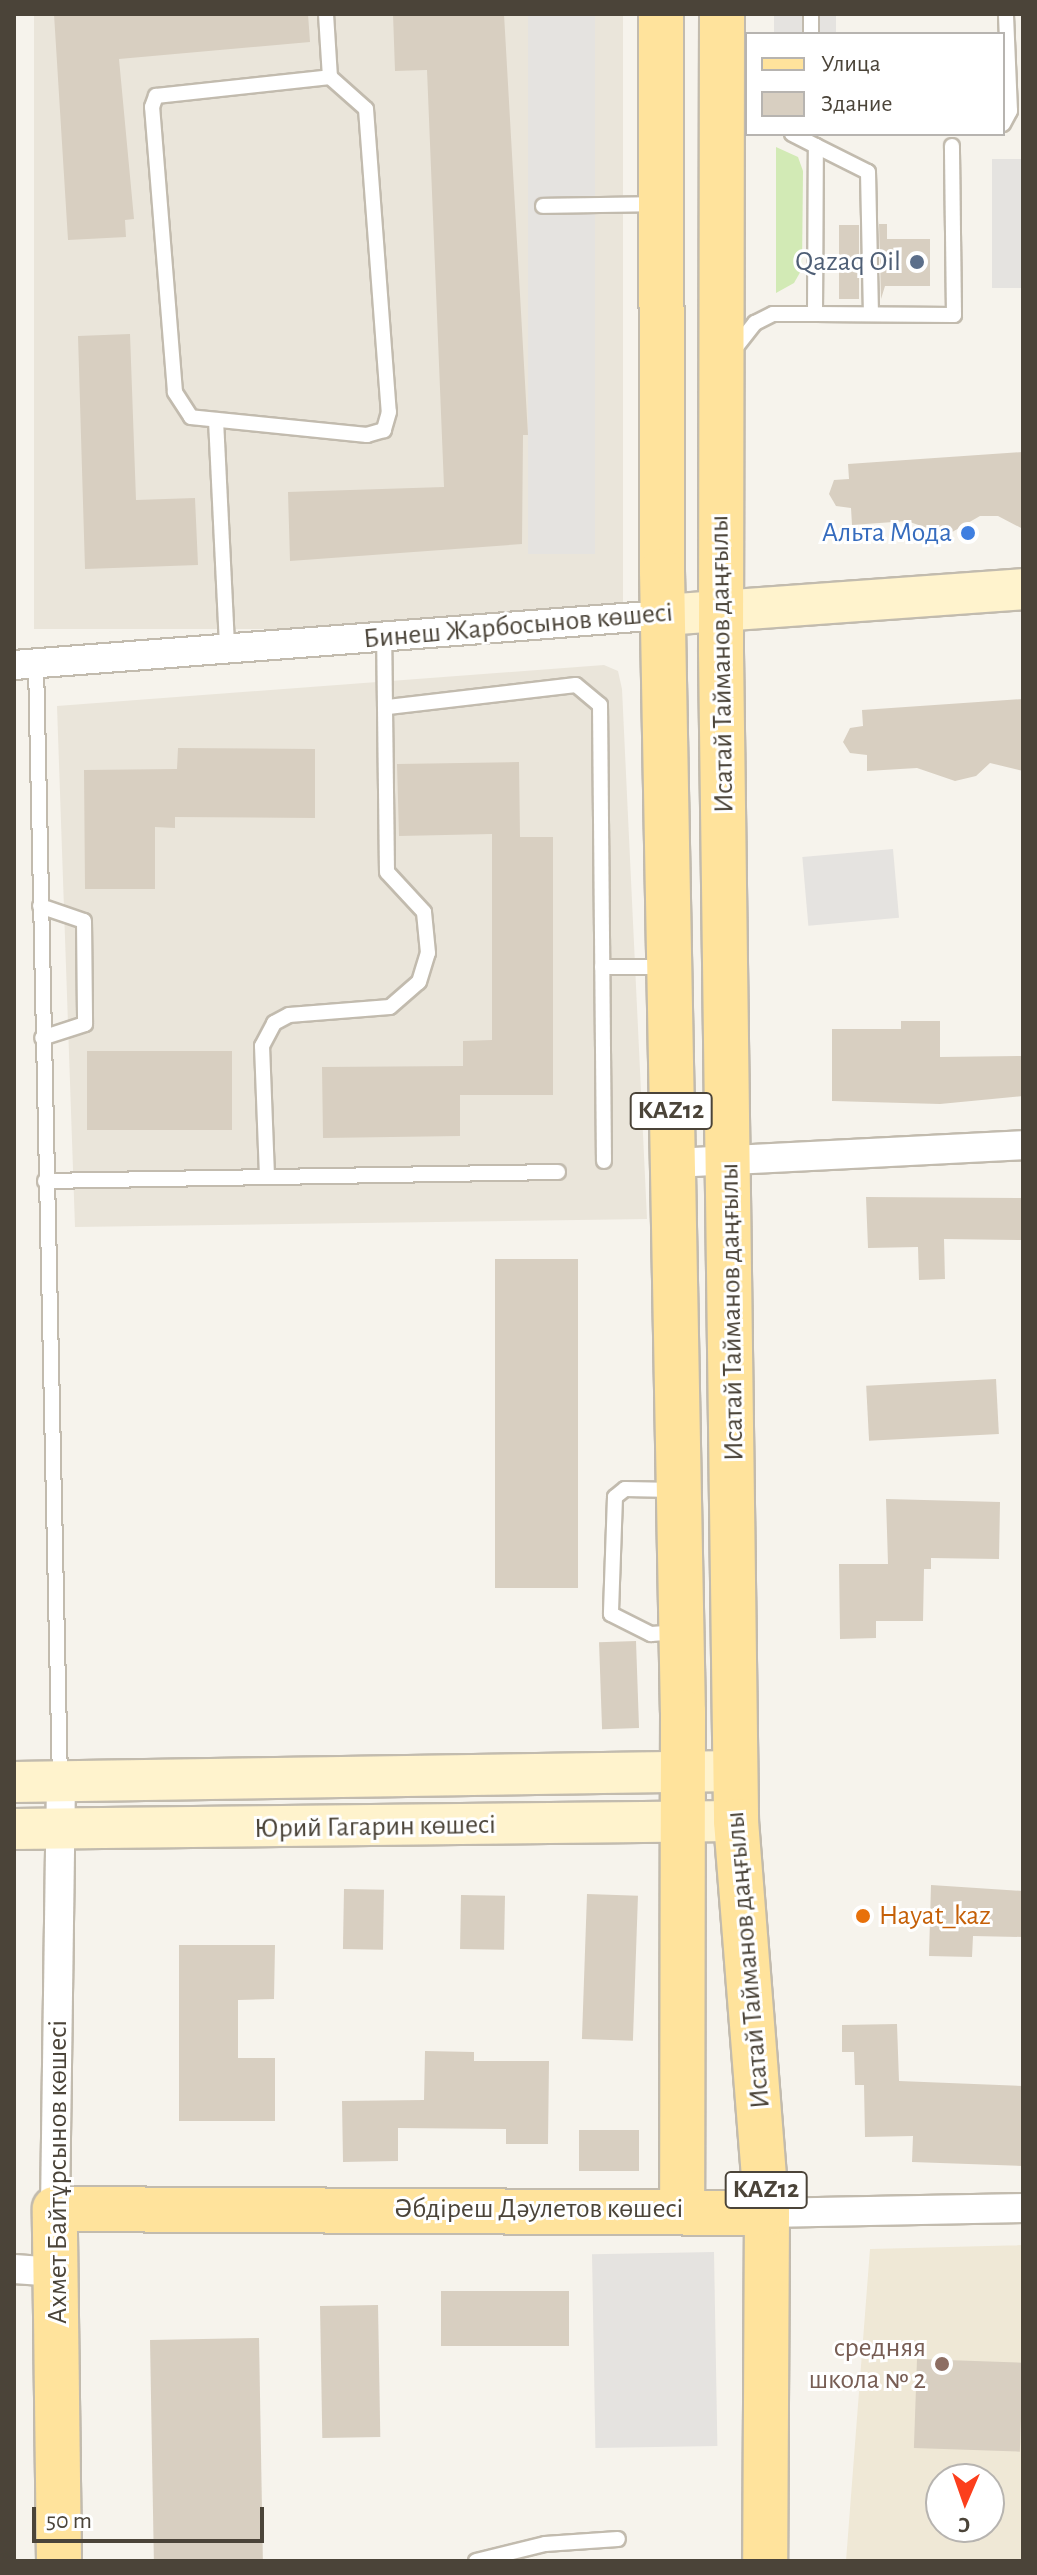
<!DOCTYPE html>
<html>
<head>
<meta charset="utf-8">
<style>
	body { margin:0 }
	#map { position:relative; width:1037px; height:2575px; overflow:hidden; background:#f6f3ec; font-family:"Alegreya Sans",sans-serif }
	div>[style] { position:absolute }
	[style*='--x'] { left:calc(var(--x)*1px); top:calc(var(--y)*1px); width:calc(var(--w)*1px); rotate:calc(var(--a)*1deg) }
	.residential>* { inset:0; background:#eae5da; transform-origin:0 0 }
	.education>* { inset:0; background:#efe8d6 }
	.green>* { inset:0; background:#d2eab5 }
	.parking>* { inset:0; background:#e5e3e0; transform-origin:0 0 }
	.building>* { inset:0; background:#d8cfc1; transform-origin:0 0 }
	.roads { filter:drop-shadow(2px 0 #c2bbae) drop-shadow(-2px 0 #c2bbae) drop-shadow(0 2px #c2bbae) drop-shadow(0 -2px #c2bbae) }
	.lane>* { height:14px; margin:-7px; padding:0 7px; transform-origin:7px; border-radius:7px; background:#fff }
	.street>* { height:28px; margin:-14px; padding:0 14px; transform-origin:14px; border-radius:14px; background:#fff }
	.secondary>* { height:40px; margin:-20px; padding:0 20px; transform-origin:20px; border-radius:20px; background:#fff3cd }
	.primary>* { height:44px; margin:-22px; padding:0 22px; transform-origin:22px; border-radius:22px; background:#ffe39c }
	.dots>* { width:22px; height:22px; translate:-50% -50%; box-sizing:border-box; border:4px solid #fff; border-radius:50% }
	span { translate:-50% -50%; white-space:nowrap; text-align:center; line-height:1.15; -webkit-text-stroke:6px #fff; paint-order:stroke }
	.shield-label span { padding:2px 6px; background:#fff; border:2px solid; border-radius:6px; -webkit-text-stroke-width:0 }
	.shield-label { font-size:26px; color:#4b4439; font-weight:700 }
	.service-label { font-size:28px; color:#4e5e75 }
	.right { translate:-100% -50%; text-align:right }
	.shop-label { font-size:28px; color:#366cbe }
	.street-label { font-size:28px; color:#4b4439 }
	.food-label { font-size:28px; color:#c56008 }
	.left { translate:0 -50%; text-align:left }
	.education-label { font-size:28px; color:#785e54 }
	.frame { position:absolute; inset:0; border:16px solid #4b4439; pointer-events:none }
	.legend { position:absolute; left:745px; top:32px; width:260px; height:104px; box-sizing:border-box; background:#fff; border:2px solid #b7b4b0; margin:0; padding:10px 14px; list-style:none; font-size:24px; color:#4b4439 }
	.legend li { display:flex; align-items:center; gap:16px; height:40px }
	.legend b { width:40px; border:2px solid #b7b4b0 }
	.north { position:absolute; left:925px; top:2463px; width:80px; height:80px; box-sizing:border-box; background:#fff; border:2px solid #b7b4b0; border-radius:50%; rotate:182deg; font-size:22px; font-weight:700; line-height:32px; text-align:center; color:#4b4439 }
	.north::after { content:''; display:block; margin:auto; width:28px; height:36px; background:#fc3f1d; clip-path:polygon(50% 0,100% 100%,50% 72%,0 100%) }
	.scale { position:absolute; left:32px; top:2507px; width:232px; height:36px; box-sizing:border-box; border:4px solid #4b4439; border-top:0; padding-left:10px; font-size:24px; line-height:28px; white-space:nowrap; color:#4b4439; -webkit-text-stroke:6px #fff; paint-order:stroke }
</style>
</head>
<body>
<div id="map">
	<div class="residential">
		<div style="left:34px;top:14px;width:589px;height:615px"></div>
		<div style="clip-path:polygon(604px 665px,618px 671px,622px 689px,647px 1219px,75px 1227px,57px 706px)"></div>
	</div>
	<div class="education">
		<div style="clip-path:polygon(evenodd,1023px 2245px,1023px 2561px,846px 2561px,870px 2249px,1023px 2245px,941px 2479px,989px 2479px,989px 2527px,941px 2527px,941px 2479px)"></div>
	</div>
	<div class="green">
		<div style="clip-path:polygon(776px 147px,798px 157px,803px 171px,802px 269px,794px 283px,776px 293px)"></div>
	</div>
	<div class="parking">
		<div style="left:528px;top:14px;width:67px;height:540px"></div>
		<div style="left:774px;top:14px;width:62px;height:20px"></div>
		<div style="left:1023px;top:159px;width:129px;height:31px;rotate:90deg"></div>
		<div style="left:893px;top:849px;width:69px;height:91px;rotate:85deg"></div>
		<div style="left:714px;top:2252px;width:194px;height:122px;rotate:89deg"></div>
	</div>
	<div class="building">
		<div style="clip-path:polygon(54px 14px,308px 14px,310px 42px,119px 59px,134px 219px,125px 220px,126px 237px,68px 240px)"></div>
		<div style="clip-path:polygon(393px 14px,504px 14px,528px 435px,523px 435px,522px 544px,290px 561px,288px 492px,444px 487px,427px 70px,395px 71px)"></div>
		<div style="clip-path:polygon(879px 224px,887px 224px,887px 239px,930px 239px,930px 286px,885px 286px,881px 299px)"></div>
		<div style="left:839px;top:225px;width:20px;height:74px"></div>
		<div style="clip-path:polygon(130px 334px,136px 500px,195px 498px,198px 565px,85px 569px,78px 336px)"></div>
		<div style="clip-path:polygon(1023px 452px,1023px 529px,998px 516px,980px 516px,947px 535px,907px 521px,852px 525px,851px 508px,836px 506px,829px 494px,834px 480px,849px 479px,848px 464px)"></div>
		<div style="clip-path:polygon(1023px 699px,1023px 771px,990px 763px,976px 776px,955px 781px,917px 768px,867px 771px,867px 755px,850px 753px,843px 742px,850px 728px,863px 726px,862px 710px)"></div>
		<div style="clip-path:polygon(178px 748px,315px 749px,315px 818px,175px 817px,175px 828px,155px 827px,155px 889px,85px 889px,84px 770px,177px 769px)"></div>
		<div style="clip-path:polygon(519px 762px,520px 837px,553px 837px,553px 1095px,460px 1095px,460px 1136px,323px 1138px,322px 1067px,463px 1066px,463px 1041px,492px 1040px,492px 834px,399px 836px,397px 764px)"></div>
		<div style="clip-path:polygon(901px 1021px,940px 1021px,940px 1057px,1023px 1056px,1023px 1096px,940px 1104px,832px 1101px,832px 1029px,901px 1029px)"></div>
		<div style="left:87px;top:1051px;width:145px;height:79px"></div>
		<div style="clip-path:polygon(866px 1197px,1023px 1198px,1023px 1240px,944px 1239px,945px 1279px,919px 1280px,918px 1247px,868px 1248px)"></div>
		<div style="left:495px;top:1259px;width:83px;height:329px"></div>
		<div style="left:996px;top:1379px;width:55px;height:130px;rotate:87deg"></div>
		<div style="clip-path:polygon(886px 1499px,1000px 1502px,999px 1559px,931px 1558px,931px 1569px,924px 1569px,923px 1621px,876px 1621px,876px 1638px,840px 1639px,839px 1564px,888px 1564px)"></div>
		<div style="left:636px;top:1641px;width:87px;height:37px;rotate:88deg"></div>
		<div style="clip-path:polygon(931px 1885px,1023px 1891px,1023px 1937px,973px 1936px,972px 1957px,929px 1956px)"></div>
		<div style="left:344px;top:1889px;width:40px;height:60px;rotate:1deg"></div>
		<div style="left:587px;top:1894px;width:51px;height:145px;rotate:2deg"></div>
		<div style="left:461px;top:1895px;width:44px;height:54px;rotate:1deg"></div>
		<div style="clip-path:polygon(179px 1945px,275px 1945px,274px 1999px,238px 2000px,238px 2058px,275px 2058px,275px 2121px,179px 2121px)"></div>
		<div style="clip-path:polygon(897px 2024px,899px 2081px,1023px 2086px,1023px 2166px,912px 2162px,913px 2136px,865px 2137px,864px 2085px,855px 2085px,854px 2052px,842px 2052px,842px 2025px)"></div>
		<div style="clip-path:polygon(425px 2051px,474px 2052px,474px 2061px,549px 2061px,548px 2144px,506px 2144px,506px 2129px,398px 2128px,398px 2161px,343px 2162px,342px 2101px,424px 2100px)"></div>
		<div style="left:579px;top:2130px;width:60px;height:41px"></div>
		<div style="left:441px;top:2291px;width:128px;height:55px"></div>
		<div style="left:378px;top:2305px;width:132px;height:58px;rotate:89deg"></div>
		<div style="left:259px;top:2338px;width:223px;height:109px;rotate:89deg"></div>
		<div style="left:917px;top:2359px;width:106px;height:89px;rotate:2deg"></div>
	</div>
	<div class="roads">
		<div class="lane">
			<div style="--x:326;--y:14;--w:63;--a:86.4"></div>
			<div style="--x:330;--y:77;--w:48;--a:41.6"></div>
			<div style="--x:366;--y:109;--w:304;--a:85.7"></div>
			<div style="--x:389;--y:412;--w:19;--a:106"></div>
			<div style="--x:384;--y:430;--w:18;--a:164"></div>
			<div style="--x:367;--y:435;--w:177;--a:-174.2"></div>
			<div style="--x:191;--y:417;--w:30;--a:-123"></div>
			<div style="--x:175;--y:392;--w:286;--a:-94.6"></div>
			<div style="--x:152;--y:107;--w:12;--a:-70"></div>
			<div style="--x:156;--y:96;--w:175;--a:-6.2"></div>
			<div style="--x:811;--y:14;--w:20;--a:90"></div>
			<div style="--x:1003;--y:124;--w:15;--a:-62"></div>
			<div style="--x:1010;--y:111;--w:97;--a:-92.4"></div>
			<div style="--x:816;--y:146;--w:58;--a:26.6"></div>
			<div style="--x:868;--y:172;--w:142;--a:88.8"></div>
			<div style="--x:543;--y:206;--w:114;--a:-1"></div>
			<div style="--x:815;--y:314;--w:139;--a:0.4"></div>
			<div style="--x:954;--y:315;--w:169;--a:-90.7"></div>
			<div style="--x:733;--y:351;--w:36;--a:-52"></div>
			<div style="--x:755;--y:323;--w:20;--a:-27"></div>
			<div style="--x:773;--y:314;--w:42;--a:0"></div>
			<div style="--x:815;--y:314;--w:168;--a:-89.7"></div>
			<div style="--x:816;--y:146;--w:27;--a:-153"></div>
			<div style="--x:216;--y:420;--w:229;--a:87.2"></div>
			<div style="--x:36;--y:664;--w:1114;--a:88.77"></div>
			<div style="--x:388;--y:707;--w:189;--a:-6.7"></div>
			<div style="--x:576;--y:685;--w:31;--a:40"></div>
			<div style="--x:600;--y:705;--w:456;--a:89.5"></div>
			<div style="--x:40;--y:906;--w:46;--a:18.8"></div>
			<div style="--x:84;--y:921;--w:103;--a:89.4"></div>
			<div style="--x:85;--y:1024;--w:45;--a:162"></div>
			<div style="--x:602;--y:967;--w:62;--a:0"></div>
			<div style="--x:267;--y:1176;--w:130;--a:-92.2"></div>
			<div style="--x:262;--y:1046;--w:26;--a:-62"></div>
			<div style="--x:274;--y:1023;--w:17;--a:-28"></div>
			<div style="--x:289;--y:1015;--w:101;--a:-4.5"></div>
			<div style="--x:390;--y:1007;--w:38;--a:-41"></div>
			<div style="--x:419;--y:982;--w:30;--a:-73"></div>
			<div style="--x:428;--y:953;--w:41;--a:-95.6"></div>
			<div style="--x:424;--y:912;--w:54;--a:-132.8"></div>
			<div style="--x:387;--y:872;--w:235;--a:-90.7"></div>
			<div style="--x:45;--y:1181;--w:513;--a:-1.01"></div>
			<div style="--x:675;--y:1490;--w:50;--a:-178.9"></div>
			<div style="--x:625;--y:1489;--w:13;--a:141"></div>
			<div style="--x:615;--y:1497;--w:117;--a:92"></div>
			<div style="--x:611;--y:1614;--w:45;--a:26.6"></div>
			<div style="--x:651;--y:1634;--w:26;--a:-4"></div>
			<div style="--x:476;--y:2561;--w:71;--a:-13.8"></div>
			<div style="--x:545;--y:2544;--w:73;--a:-3.9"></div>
		</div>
		<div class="street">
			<div style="--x:14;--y:665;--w:651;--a:-4.41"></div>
			<div style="--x:673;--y:1163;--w:350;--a:-2.9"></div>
			<div style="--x:55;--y:2209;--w:427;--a:-89.2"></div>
			<div style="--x:767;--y:2213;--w:256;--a:-1.1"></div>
			<div style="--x:14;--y:2269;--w:43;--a:4"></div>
		</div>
		<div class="secondary">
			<div style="--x:663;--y:615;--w:361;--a:-4.1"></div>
			<div style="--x:14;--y:1782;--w:721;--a:-0.87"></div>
			<div style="--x:14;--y:1829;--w:722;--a:-0.63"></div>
		</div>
		<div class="primary">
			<div style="--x:661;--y:14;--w:557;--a:89.9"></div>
			<div style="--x:662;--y:571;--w:1141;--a:88.95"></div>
			<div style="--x:683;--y:1712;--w:496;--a:90.1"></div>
			<div style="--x:722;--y:14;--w:638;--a:90.09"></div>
			<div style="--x:721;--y:652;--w:1169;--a:89.26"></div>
			<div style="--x:736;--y:1821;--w:393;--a:85.5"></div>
			<div style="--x:767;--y:2213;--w:348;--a:90.3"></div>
			<div style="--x:59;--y:2561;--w:352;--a:-90.7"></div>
			<div style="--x:55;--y:2209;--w:712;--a:0.32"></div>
		</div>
	</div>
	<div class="dots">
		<div style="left:917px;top:262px;background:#5c6f8a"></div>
		<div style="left:968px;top:533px;background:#3f7fe0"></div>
		<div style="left:863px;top:1916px;background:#e8710a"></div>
		<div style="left:942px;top:2364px;background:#8d6e63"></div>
	</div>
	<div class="shield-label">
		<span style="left:671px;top:1111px">KAZ12</span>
		<span style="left:766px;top:2190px">KAZ12</span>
	</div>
	<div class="service-label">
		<span class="right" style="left:901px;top:262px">Qazaq Oil</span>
	</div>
	<div class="shop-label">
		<span class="right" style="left:952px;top:533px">Альта Мода</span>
	</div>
	<div class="street-label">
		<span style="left:518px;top:626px;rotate:-5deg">Бинеш Жарбосынов көшесі</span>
		<span style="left:722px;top:664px;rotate:-91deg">Исатай Тайманов даңғылы</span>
		<span style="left:732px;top:1312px;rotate:-91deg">Исатай Тайманов даңғылы</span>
		<span style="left:375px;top:1827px;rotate:-1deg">Юрий Гагарин көшесі</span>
		<span style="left:748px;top:1960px;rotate:-95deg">Исатай Тайманов даңғылы</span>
		<span style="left:58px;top:2172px;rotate:-90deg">Ахмет Байтұрсынов көшесі</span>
		<span style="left:539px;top:2209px">Әбдіреш Дәулетов көшесі</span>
	</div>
	<div class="food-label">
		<span class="left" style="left:879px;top:1916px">Hayat_kaz</span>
	</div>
	<div class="education-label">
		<span class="right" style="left:926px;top:2364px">cредняя<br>школа № 2</span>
	</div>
	<div class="frame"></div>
	<ul class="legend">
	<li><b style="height:10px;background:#ffe39c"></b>Улица</li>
	<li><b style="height:22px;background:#d8cfc1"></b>Здание</li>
	</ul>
	<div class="north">С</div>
	<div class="scale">50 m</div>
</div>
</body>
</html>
